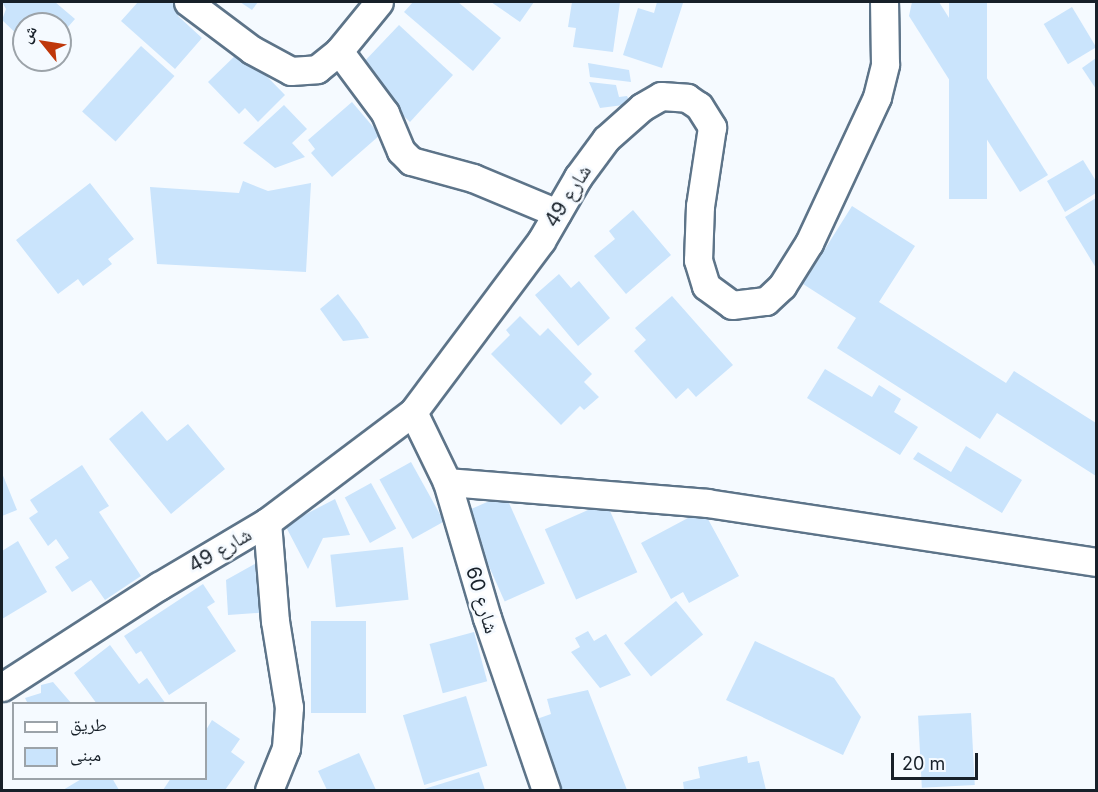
<!DOCTYPE html>
<html>
<head>
<meta charset="utf-8">
<style>
	body { margin:0 }
	#map { position:relative; width:1098px; height:792px; overflow:hidden; background:#f5faff; font-family:Inter,"Noto Naskh Arabic",sans-serif }
	div>[style] { position:absolute }
	[style*='--x'] { left:calc(var(--x)*1px); top:calc(var(--y)*1px); width:calc(var(--w)*1px); rotate:calc(var(--a)*1deg) }
	.building>* { inset:0; background:#cae4fc; transform-origin:0 0 }
	.roads { filter:drop-shadow(2px 0 #5d7489) drop-shadow(-2px 0 #5d7489) drop-shadow(0 2px #5d7489) drop-shadow(0 -2px #5d7489) }
	.street>* { height:27px; margin:-13.5px; padding:0 13.5px; transform-origin:13.5px; border-radius:13.5px; background:#fff }
	span { translate:-50% -50%; white-space:nowrap; text-align:center; line-height:1.15; -webkit-text-stroke:5px #f5faff; paint-order:stroke }
	.street-label { font-size:20px; color:#172029 }
	.frame { position:absolute; inset:0; border:3px solid #172029; pointer-events:none }
	.legend { position:absolute; left:12px; top:702px; width:195px; height:78px; box-sizing:border-box; background:#f5faff; border:2px solid #9ca3a9; margin:0; padding:8px 10px; list-style:none; font-size:18px; color:#172029 }
	.legend li { display:flex; align-items:center; gap:12px; height:30px }
	.legend b { width:30px; border:2px solid #9ca3a9 }
	.north { position:absolute; left:12px; top:12px; width:60px; height:60px; box-sizing:border-box; background:#f5faff; border:2px solid #9ca3a9; border-radius:50%; rotate:300deg; font-size:16px; font-weight:700; line-height:24px; text-align:center; color:#172029 }
	.north::after { content:''; display:block; margin:auto; width:21px; height:27px; background:#bf370a; clip-path:polygon(50% 0,100% 100%,50% 72%,0 100%) }
	.scale { position:absolute; left:891px; top:753px; width:87px; height:27px; box-sizing:border-box; border:3px solid #172029; border-top:0; padding-left:8px; font-size:18px; line-height:21px; white-space:nowrap; color:#172029; -webkit-text-stroke:4px #f5faff; paint-order:stroke }
</style>
</head>
<body>
<div id="map">
	<div class="building">
		<div style="clip-path:polygon(2px 2px,55px 2px,75px 19px,60px 36px,60px 24px,24px 24px,24px 53px,16px 46px,22px 39px,2px 20px,6px 9px)"></div>
		<div style="clip-path:polygon(138px 2px,175px 2px,184px 9px,178px 16px,202px 38px,175px 69px,121px 21px)"></div>
		<div style="clip-path:polygon(240px 2px,258px 2px,252px 10px)"></div>
		<div style="clip-path:polygon(413px 2px,458px 2px,501px 38px,473px 71px,404px 12px)"></div>
		<div style="clip-path:polygon(491px 2px,534px 2px,520px 22px)"></div>
		<div style="clip-path:polygon(572px 2px,620px 2px,613px 52px,573px 47px,576px 28px,568px 27px)"></div>
		<div style="clip-path:polygon(657px 2px,683px 3px,662px 68px,623px 55px,638px 8px,654px 13px)"></div>
		<div style="clip-path:polygon(912px 2px,939px 2px,1048px 175px,1020px 192px,909px 16px)"></div>
		<div style="left:949px;top:2px;width:38px;height:197px"></div>
		<div style="left:1072px;top:7px;width:47px;height:33px;rotate:59deg"></div>
		<div style="clip-path:polygon(399px 25px,453px 75px,410px 122px,366px 81px,361px 65px)"></div>
		<div style="left:141px;top:46px;width:45px;height:88px;rotate:42deg"></div>
		<div style="clip-path:polygon(241px 50px,285px 95px,258px 122px,245px 108px,239px 114px,208px 82px)"></div>
		<div style="clip-path:polygon(1096px 58px,1096px 89px,1082px 68px)"></div>
		<div style="clip-path:polygon(588px 63px,629px 70px,631px 82px,590px 77px)"></div>
		<div style="clip-path:polygon(589px 82px,616px 85px,619px 97px,627px 96px,631px 104px,600px 108px)"></div>
		<div style="clip-path:polygon(352px 102px,380px 135px,332px 177px,311px 153px,315px 149px,308px 140px)"></div>
		<div style="clip-path:polygon(284px 105px,307px 129px,292px 143px,305px 157px,275px 168px,243px 143px)"></div>
		<div style="clip-path:polygon(1083px 160px,1096px 181px,1096px 193px,1065px 212px,1047px 181px)"></div>
		<div style="clip-path:polygon(243px 181px,268px 191px,311px 183px,306px 272px,157px 264px,150px 187px,239px 193px)"></div>
		<div style="clip-path:polygon(90px 183px,134px 239px,108px 259px,112px 264px,83px 286px,78px 279px,58px 294px,16px 240px)"></div>
		<div style="clip-path:polygon(1096px 198px,1096px 268px,1065px 217px)"></div>
		<div style="clip-path:polygon(852px 206px,915px 246px,879px 302px,1006px 383px,1014px 371px,1096px 423px,1096px 476px,997px 413px,980px 439px,837px 348px,856px 318px,803px 284px)"></div>
		<div style="clip-path:polygon(633px 210px,671px 255px,626px 294px,594px 256px,615px 239px,609px 231px)"></div>
		<div style="clip-path:polygon(559px 274px,571px 288px,579px 281px,610px 318px,578px 346px,535px 295px)"></div>
		<div style="clip-path:polygon(338px 294px,359px 322px,369px 338px,343px 341px,320px 309px)"></div>
		<div style="clip-path:polygon(672px 296px,733px 365px,696px 397px,688px 388px,676px 399px,634px 351px,646px 340px,635px 328px)"></div>
		<div style="clip-path:polygon(520px 316px,540px 336px,548px 328px,592px 374px,584px 382px,599px 397px,584px 410px,580px 406px,561px 425px,491px 354px,510px 335px,506px 330px)"></div>
		<div style="clip-path:polygon(825px 369px,872px 397px,879px 385px,901px 399px,894px 412px,918px 427px,900px 455px,807px 398px)"></div>
		<div style="clip-path:polygon(142px 411px,167px 441px,188px 424px,225px 469px,171px 514px,109px 439px)"></div>
		<div style="clip-path:polygon(966px 446px,1022px 480px,1002px 513px,913px 459px,918px 452px,951px 472px)"></div>
		<div style="left:411px;top:462px;width:68px;height:36px;rotate:61deg"></div>
		<div style="clip-path:polygon(82px 465px,109px 506px,99px 512px,141px 576px,105px 600px,91px 580px,72px 592px,55px 567px,69px 558px,56px 539px,48px 546px,29px 518px,38px 512px,30px 500px)"></div>
		<div style="clip-path:polygon(2px 473px,17px 510px,2px 516px)"></div>
		<div style="left:371px;top:483px;width:52px;height:30px;rotate:61deg"></div>
		<div style="left:505px;top:494px;width:98px;height:44px;rotate:66deg"></div>
		<div style="clip-path:polygon(335px 499px,350px 535px,323px 538px,308px 569px,285px 525px)"></div>
		<div style="left:606px;top:502px;width:77px;height:67px;rotate:66deg"></div>
		<div style="clip-path:polygon(703px 510px,739px 576px,689px 603px,683px 592px,671px 599px,641px 543px)"></div>
		<div style="clip-path:polygon(18px 541px,47px 592px,2px 619px,2px 551px)"></div>
		<div style="left:403px;top:547px;width:53px;height:73px;rotate:84deg"></div>
		<div style="clip-path:polygon(267px 557px,270px 612px,228px 615px,226px 580px)"></div>
		<div style="clip-path:polygon(203px 584px,215px 602px,207px 607px,236px 651px,169px 695px,141px 651px,136px 654px,124px 636px)"></div>
		<div style="left:676px;top:601px;width:43px;height:67px;rotate:51deg"></div>
		<div style="left:366px;top:621px;width:92px;height:55px;rotate:90deg"></div>
		<div style="clip-path:polygon(588px 631px,594px 641px,606px 634px,631px 675px,600px 688px,571px 652px,580px 647px,575px 638px)"></div>
		<div style="left:474px;top:632px;width:51px;height:46px;rotate:75deg"></div>
		<div style="clip-path:polygon(755px 641px,834px 678px,861px 717px,843px 755px,726px 700px)"></div>
		<div style="clip-path:polygon(110px 645px,139px 684px,147px 678px,166px 704px,97px 704px,74px 673px)"></div>
		<div style="clip-path:polygon(53px 682px,72px 704px,28px 704px,25px 698px,41px 693px,41px 685px)"></div>
		<div style="clip-path:polygon(588px 690px,627px 790px,557px 790px,534px 720px,551px 714px,547px 699px)"></div>
		<div style="left:466px;top:696px;width:73px;height:66px;rotate:73deg"></div>
		<div style="left:971px;top:713px;width:72px;height:53px;rotate:87deg"></div>
		<div style="clip-path:polygon(212px 720px,240px 739px,231px 752px,245px 762px,225px 790px,163px 790px,171px 778px,206px 778px,206px 730px)"></div>
		<div style="clip-path:polygon(359px 753px,376px 790px,327px 790px,318px 771px)"></div>
		<div style="clip-path:polygon(747px 756px,748px 763px,759px 761px,766px 790px,684px 790px,683px 782px,700px 778px,698px 767px)"></div>
		<div style="clip-path:polygon(479px 772px,485px 790px,421px 790px)"></div>
		<div style="clip-path:polygon(83px 778px,112px 778px,119px 790px,63px 790px)"></div>
	</div>
	<div class="roads">
		<div class="street">
			<div style="--x:188;--y:2;--w:80;--a:36.9"></div>
			<div style="--x:252;--y:50;--w:44;--a:28.3"></div>
			<div style="--x:291;--y:71;--w:26;--a:-4"></div>
			<div style="--x:317;--y:69;--w:28;--a:-39"></div>
			<div style="--x:339;--y:51;--w:63;--a:-50.8"></div>
			<div style="--x:339;--y:51;--w:77;--a:53.4"></div>
			<div style="--x:385;--y:113;--w:41;--a:67.2"></div>
			<div style="--x:401;--y:151;--w:14;--a:45"></div>
			<div style="--x:411;--y:161;--w:64;--a:15.3"></div>
			<div style="--x:473;--y:178;--w:91;--a:22.6"></div>
			<div style="--x:413;--y:412;--w:78;--a:64.1"></div>
			<div style="--x:447;--y:482;--w:142;--a:73.6"></div>
			<div style="--x:487;--y:618;--w:182;--a:71.1"></div>
			<div style="--x:447;--y:482;--w:261;--a:4.6"></div>
			<div style="--x:707;--y:503;--w:393;--a:8.6"></div>
			<div style="--x:267;--y:522;--w:99;--a:85.4"></div>
			<div style="--x:275;--y:621;--w:87;--a:80.8"></div>
			<div style="--x:289;--y:707;--w:41;--a:94.2"></div>
			<div style="--x:286;--y:748;--w:45;--a:112"></div>
			<div style="--x:2;--y:687;--w:187;--a:-32.8"></div>
			<div style="--x:159;--y:586;--w:126;--a:-30.7"></div>
			<div style="--x:267;--y:522;--w:183;--a:-37"></div>
			<div style="--x:413;--y:412;--w:214;--a:-53.2"></div>
			<div style="--x:541;--y:241;--w:74;--a:-60"></div>
			<div style="--x:578;--y:177;--w:47;--a:-53.6"></div>
			<div style="--x:606;--y:139;--w:48;--a:-41.6"></div>
			<div style="--x:642;--y:107;--w:22;--a:-30"></div>
			<div style="--x:661;--y:96;--w:26;--a:4"></div>
			<div style="--x:687;--y:98;--w:14;--a:34"></div>
			<div style="--x:699;--y:106;--w:25;--a:58"></div>
			<div style="--x:712;--y:127;--w:80;--a:98.6"></div>
			<div style="--x:700;--y:206;--w:54;--a:92.1"></div>
			<div style="--x:698;--y:260;--w:27;--a:73"></div>
			<div style="--x:706;--y:286;--w:32;--a:36"></div>
			<div style="--x:732;--y:305;--w:34;--a:-7"></div>
			<div style="--x:766;--y:301;--w:22;--a:-43"></div>
			<div style="--x:782;--y:286;--w:51;--a:-57.9"></div>
			<div style="--x:809;--y:243;--w:161;--a:-65"></div>
			<div style="--x:877;--y:97;--w:34;--a:-76"></div>
			<div style="--x:885;--y:64;--w:62;--a:-90.9"></div>
		</div>
	</div>
	<div class="street-label">
		<span style="left:568px;top:196px;rotate:-58deg">شارع 49</span>
		<span style="left:220px;top:550px;rotate:-30deg">شارع 49</span>
		<span style="left:482px;top:600px;rotate:73deg">شارع 60</span>
	</div>
	<div class="frame"></div>
	<ul class="legend">
	<li><b style="height:8px;background:#fff"></b>طريق</li>
	<li><b style="height:16px;background:#cae4fc"></b>مبنى</li>
	</ul>
	<div class="north">ش</div>
	<div class="scale">20 m</div>
</div>
</body>
</html>
